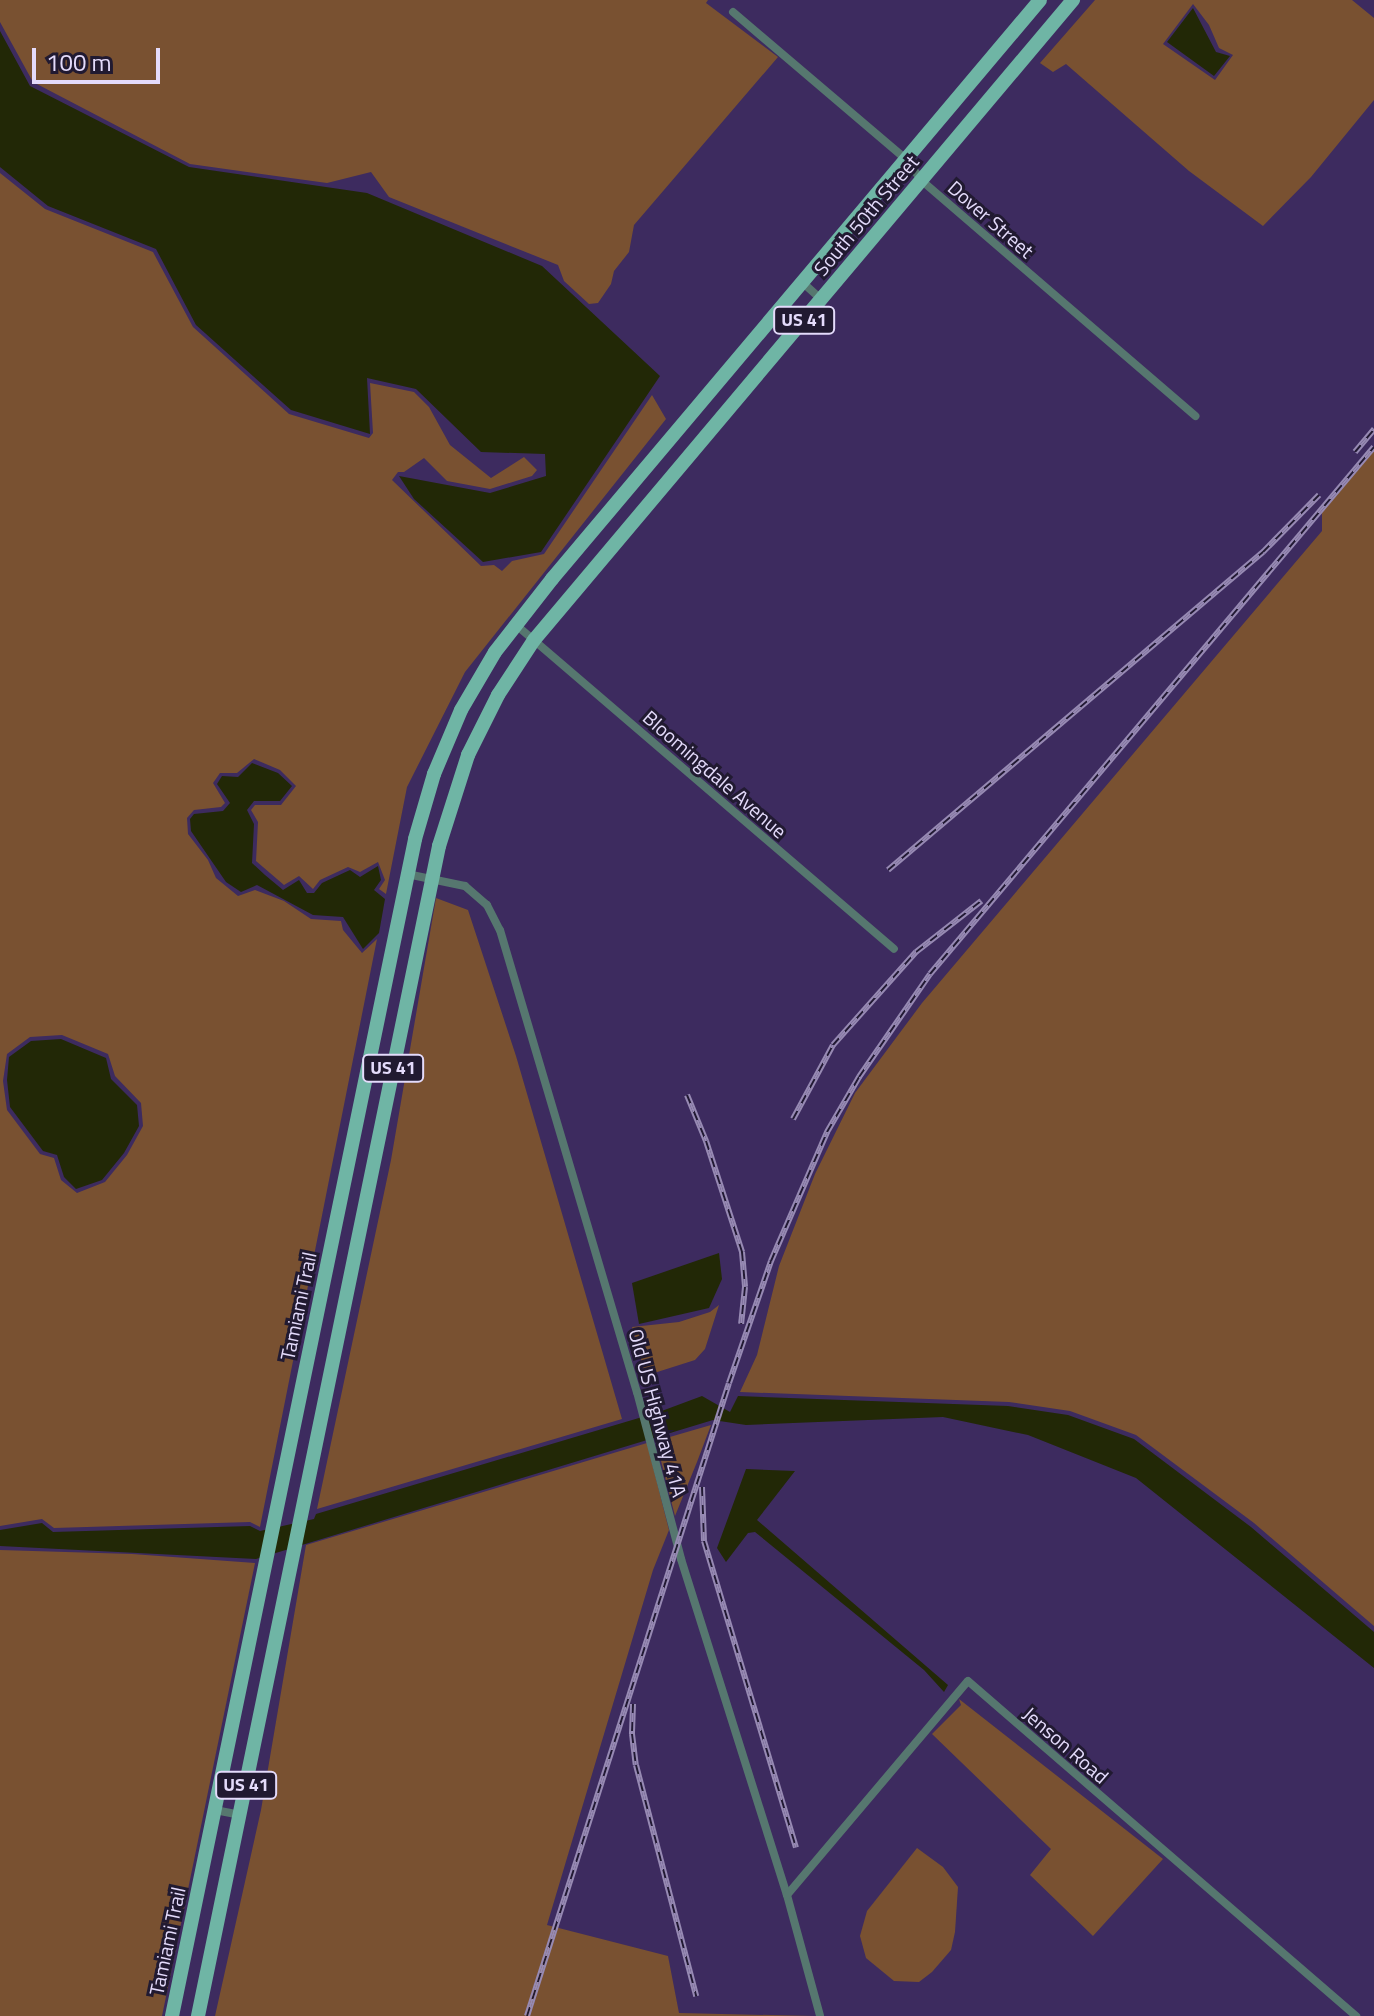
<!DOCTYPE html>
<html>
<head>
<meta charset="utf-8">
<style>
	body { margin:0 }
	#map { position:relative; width:1374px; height:2016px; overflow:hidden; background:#3d2b5f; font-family:"Titillium Web",sans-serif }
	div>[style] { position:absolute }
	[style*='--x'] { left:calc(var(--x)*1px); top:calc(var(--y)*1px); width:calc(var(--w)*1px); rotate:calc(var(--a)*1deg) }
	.green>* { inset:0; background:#795131 }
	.water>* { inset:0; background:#222806 }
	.minor>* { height:8px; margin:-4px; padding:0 4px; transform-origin:4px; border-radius:4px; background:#56776f }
	.primary>* { height:14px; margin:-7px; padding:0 7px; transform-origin:7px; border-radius:7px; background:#6fb5a5 }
	.rail>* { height:6px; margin-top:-3px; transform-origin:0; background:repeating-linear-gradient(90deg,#211a31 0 9px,#978ab3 0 18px); box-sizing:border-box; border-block:2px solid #978ab3 }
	span { translate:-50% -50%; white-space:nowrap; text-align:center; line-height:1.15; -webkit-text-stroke:6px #211a31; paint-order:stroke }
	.shield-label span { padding:2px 6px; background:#211a31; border:2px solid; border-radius:6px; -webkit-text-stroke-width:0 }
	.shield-label { font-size:18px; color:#e4dbfb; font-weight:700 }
	.street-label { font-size:20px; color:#e4dbfb }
	.scale { position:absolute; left:32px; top:48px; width:128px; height:36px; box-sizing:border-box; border:4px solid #e4dbfb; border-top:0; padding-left:10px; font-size:24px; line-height:28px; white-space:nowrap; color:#e4dbfb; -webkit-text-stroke:6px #211a31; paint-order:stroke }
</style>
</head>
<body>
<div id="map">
	<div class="green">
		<div style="clip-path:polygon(0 0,708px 0,706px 3px,778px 57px,634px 225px,629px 252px,614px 271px,611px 284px,598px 303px,589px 304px,564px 281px,558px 265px,389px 197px,371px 172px,327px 183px,190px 164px,33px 82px,0 22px)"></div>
		<div style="clip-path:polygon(evenodd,1095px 0,1352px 0,1374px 18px,1374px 100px,1311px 177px,1263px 226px,1189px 171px,1066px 64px,1053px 72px,1040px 63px,1095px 0,1193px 4px,1209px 25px,1219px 48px,1233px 55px,1215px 80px,1163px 44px,1193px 4px)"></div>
		<div style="clip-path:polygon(evenodd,0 173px,45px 209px,153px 252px,193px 327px,289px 414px,369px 438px,373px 433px,370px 383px,414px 392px,429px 407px,450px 445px,491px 478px,524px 457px,537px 470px,532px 476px,490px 489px,447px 481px,424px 458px,404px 472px,398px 472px,392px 480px,481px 566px,494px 565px,502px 571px,512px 561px,544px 554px,652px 395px,666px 419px,465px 672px,407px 787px,386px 894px,379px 889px,385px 880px,378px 862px,360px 872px,348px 867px,320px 880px,313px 889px,299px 876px,284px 885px,256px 861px,258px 822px,251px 810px,255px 805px,281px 805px,296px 786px,280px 770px,254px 759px,237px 773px,220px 773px,213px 783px,225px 803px,221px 807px,194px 810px,187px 818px,188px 834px,208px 860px,216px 878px,238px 896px,255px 890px,284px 901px,311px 919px,341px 921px,343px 930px,362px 953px,377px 939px,260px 1527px,250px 1522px,54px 1528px,42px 1519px,0 1526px,0 173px,62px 1035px,108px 1054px,115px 1076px,141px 1103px,143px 1126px,127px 1155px,105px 1182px,77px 1193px,61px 1180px,54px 1158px,40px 1154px,7px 1110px,3px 1081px,7px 1054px,30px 1037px,62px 1035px)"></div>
		<div style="clip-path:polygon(1374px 450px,1374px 1626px,1254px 1523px,1136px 1435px,1070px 1411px,1009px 1402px,740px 1392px,757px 1355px,779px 1266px,815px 1174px,855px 1093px,922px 1003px,1322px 531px,1322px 512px)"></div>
		<div style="clip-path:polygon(436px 898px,468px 910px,516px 1056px,622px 1419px,317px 1509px,391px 1160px)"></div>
		<div style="clip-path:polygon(719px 1305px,705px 1349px,695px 1360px,651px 1374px,644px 1370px,632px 1327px,679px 1322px,710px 1312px)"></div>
		<div style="clip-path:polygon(711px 1425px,697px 1462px,675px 1516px,656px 1441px)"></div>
		<div style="clip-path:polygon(647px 1443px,669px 1530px,653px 1570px,547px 1925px,668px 1956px,679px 2013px,815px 2016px,215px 2016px,261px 1810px,306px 1545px)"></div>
		<div style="clip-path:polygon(0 1550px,132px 1554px,255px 1563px,162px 2016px,0 2016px)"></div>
		<div style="clip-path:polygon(959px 1699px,1163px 1859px,1093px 1936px,1030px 1875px,1051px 1849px,932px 1734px,961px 1705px)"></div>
		<div style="clip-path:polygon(917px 1848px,943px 1867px,958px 1887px,955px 1932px,951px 1950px,932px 1972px,919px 1982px,894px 1981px,866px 1958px,860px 1936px,867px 1911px)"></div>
	</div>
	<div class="water">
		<div style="clip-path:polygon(1193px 8px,1216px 52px,1230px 56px,1214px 76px,1167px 42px)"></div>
		<div style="clip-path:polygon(0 31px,30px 86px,189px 167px,367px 193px,542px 266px,660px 376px,541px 552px,483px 562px,414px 499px,399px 476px,490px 493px,546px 476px,545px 454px,481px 452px,416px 389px,367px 378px,370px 434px,291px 410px,196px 325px,156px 249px,48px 206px,0 167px)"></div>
		<div style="clip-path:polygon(252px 763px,278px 773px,292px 786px,280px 801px,254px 801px,247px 810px,254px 824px,252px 863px,265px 875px,283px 890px,299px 880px,307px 893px,314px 893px,322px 883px,350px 870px,360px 877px,378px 866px,381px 880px,374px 890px,385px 899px,379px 933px,363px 949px,343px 917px,313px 915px,257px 885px,241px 892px,226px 882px,191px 831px,190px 819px,194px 814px,223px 811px,230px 803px,217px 784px,222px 776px,238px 777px)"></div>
		<div style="clip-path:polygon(61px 1039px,106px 1058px,111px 1079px,137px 1105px,139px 1126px,124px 1153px,102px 1180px,76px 1189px,64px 1177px,57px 1155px,43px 1151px,10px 1107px,7px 1080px,9px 1057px,31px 1041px)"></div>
		<div style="clip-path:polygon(719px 1253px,722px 1279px,709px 1308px,639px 1324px,632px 1283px)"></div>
		<div style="clip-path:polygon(702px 1396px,730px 1412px,738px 1396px,1008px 1406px,1068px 1415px,1134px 1439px,1251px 1527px,1374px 1632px,1374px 1668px,1136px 1478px,1028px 1435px,943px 1417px,746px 1425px,713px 1420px,256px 1559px,0 1546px,0 1530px,42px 1523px,53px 1532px,250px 1526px,260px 1531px,314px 1519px,316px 1514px,659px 1412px)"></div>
		<div style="clip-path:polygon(746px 1469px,795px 1471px,757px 1520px,948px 1685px,944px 1692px,924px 1670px,755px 1532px,748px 1533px,726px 1562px,717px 1548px)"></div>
	</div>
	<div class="minor">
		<div style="--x:733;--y:12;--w:227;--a:40.4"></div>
		<div style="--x:906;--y:159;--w:26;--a:54"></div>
		<div style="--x:921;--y:180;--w:362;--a:40.7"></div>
		<div style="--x:802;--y:282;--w:25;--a:42"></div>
		<div style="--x:515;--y:624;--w:499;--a:40.6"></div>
		<div style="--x:407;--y:874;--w:59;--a:11.7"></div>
		<div style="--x:465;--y:886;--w:29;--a:41"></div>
		<div style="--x:487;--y:905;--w:28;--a:63"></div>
		<div style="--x:500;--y:930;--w:482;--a:73.5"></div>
		<div style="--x:637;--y:1392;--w:173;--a:75.2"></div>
		<div style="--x:681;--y:1559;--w:352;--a:72.5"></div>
		<div style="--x:787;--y:1895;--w:125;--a:74.7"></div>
		<div style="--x:215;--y:1810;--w:25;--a:11"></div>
		<div style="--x:787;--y:1895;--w:280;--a:-49.8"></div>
		<div style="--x:968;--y:1681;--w:513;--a:40.81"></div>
	</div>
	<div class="primary">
		<div style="--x:172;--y:2016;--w:1202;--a:-78.33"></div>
		<div style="--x:415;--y:839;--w:68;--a:-73.7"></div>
		<div style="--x:434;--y:774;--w:69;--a:-67.1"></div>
		<div style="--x:461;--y:710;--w:67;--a:-59.6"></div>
		<div style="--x:495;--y:652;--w:93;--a:-52"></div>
		<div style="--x:552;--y:579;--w:757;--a:-49.87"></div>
		<div style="--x:198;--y:2016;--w:1195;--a:-78.36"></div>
		<div style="--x:439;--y:846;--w:96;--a:-72.3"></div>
		<div style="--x:468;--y:755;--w:67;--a:-63.4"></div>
		<div style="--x:498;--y:695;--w:66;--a:-56.8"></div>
		<div style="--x:534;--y:640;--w:837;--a:-49.9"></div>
	</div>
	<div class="rail">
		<div style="--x:1355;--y:452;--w:30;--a:-50"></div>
		<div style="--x:888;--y:870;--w:492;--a:-40.3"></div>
		<div style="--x:1263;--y:552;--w:80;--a:-45.5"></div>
		<div style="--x:687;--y:1095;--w:50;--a:67.6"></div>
		<div style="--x:706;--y:1141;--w:117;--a:72"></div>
		<div style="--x:742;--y:1252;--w:35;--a:85"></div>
		<div style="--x:745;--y:1287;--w:37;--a:96"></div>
		<div style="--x:793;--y:1119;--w:84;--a:-61.6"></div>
		<div style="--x:833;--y:1045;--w:125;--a:-48.3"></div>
		<div style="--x:916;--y:952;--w:83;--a:-38.1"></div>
		<div style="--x:702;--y:1487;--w:54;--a:87.9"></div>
		<div style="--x:704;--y:1541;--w:320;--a:73.3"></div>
		<div style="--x:633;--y:1704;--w:30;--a:92"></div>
		<div style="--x:632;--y:1734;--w:31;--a:83"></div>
		<div style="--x:636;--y:1765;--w:239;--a:75.4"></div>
		<div style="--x:527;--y:2016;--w:664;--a:-72.3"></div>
		<div style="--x:729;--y:1383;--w:129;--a:-71"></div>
		<div style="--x:771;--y:1261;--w:141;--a:-66.5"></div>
		<div style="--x:827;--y:1132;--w:64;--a:-59.8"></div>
		<div style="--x:859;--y:1077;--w:125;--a:-55.4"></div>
		<div style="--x:930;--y:974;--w:689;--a:-49.89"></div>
	</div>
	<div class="shield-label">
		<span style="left:804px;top:320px">US 41</span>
		<span style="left:393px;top:1068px">US 41</span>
		<span style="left:246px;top:1785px">US 41</span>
	</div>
	<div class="street-label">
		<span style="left:866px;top:215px;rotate:-50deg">South 50th Street</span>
		<span style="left:991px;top:219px;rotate:41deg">Dover Street</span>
		<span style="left:715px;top:774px;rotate:41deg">Bloomingdale Avenue</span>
		<span style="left:298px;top:1306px;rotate:-78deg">Tamiami Trail</span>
		<span style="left:658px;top:1413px;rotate:75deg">Old US Highway 41A</span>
		<span style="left:1066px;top:1745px;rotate:41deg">Jenson Road</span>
		<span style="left:167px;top:1941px;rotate:-78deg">Tamiami Trail</span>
	</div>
	<div class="scale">100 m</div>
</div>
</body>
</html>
